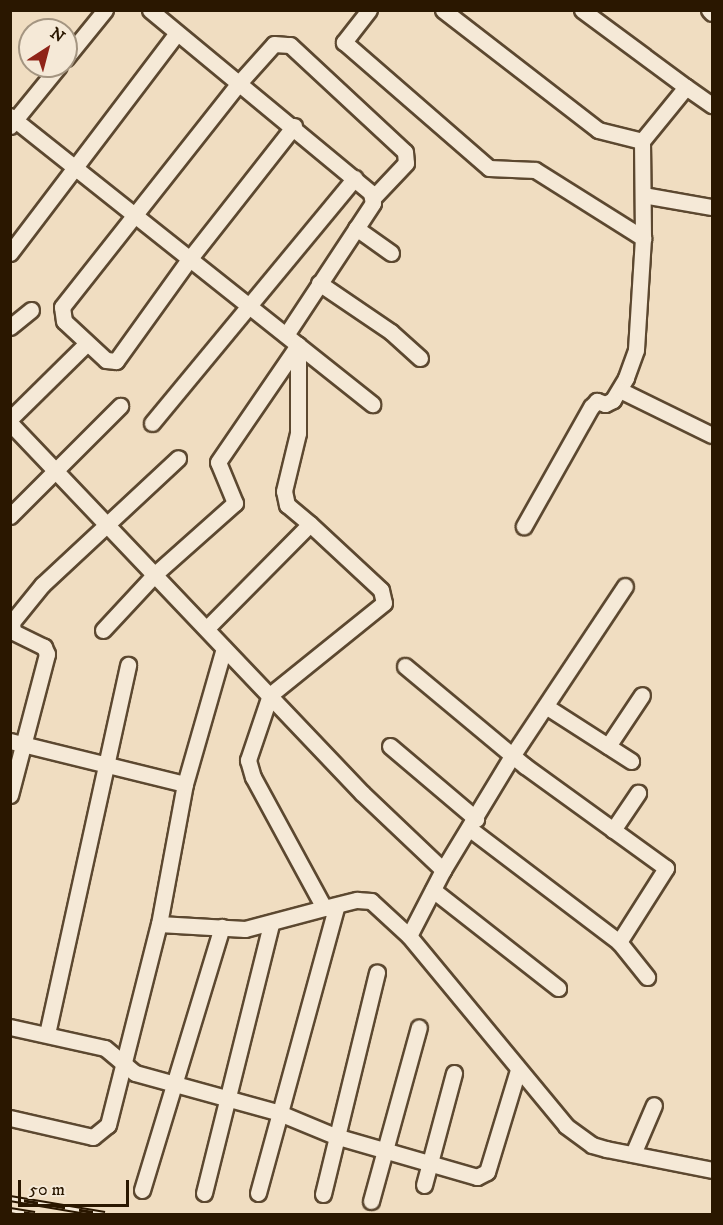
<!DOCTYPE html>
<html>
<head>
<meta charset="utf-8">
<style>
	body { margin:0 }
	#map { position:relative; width:723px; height:1225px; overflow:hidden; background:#f0ddc1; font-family:"IM FELL DW Pica",serif }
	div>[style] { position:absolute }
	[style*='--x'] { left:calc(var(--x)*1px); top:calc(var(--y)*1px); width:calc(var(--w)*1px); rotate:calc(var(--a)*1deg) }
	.roads { filter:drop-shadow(2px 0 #5c4830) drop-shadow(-2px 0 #5c4830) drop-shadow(0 2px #5c4830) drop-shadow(0 -2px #5c4830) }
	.street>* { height:15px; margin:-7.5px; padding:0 7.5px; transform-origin:7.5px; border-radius:7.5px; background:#f5e9d7 }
	.rail>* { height:7px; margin-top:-3.5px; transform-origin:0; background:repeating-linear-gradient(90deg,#f5e9d7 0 14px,#2a1700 0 28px); box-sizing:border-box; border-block:2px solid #2a1700 }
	span { translate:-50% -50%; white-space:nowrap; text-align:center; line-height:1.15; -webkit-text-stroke:4.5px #f5e9d7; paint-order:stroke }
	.frame { position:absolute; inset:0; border:12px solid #2a1700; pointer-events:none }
	.north { position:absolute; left:18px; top:18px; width:60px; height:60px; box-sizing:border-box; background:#f5e9d7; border:2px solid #a49581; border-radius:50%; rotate:36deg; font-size:16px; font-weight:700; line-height:24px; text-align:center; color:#2a1700 }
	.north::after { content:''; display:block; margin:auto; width:21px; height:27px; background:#8f2418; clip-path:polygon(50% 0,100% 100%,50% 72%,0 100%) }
	.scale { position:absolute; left:18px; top:1180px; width:111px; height:27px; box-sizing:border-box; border:3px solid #2a1700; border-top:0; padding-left:8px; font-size:18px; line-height:21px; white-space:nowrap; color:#2a1700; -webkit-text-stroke:4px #f5e9d7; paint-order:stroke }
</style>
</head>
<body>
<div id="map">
	<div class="roads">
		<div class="street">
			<div style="--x:150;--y:10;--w:287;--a:39.6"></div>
			<div style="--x:371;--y:193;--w:10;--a:79"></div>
			<div style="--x:373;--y:203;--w:158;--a:123.4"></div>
			<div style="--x:369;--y:10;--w:41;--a:128"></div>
			<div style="--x:344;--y:42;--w:192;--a:41"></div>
			<div style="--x:489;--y:168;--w:46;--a:2.5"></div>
			<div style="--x:535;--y:170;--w:128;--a:32.2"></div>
			<div style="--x:643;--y:238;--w:112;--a:93.6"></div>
			<div style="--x:636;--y:350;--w:30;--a:110"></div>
			<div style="--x:626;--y:378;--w:26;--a:121"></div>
			<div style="--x:613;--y:400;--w:9;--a:153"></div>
			<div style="--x:605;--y:404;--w:9;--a:-159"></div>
			<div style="--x:597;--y:401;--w:8;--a:135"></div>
			<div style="--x:591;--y:407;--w:137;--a:119.4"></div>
			<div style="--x:443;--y:10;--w:196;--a:37.7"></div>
			<div style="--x:598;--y:130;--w:45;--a:14"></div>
			<div style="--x:582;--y:10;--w:129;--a:36.5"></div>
			<div style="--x:686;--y:87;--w:70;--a:129.2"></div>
			<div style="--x:642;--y:141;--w:97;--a:89.4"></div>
			<div style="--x:709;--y:10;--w:4;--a:45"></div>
			<div style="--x:66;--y:58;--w:62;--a:-50.9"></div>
			<div style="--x:686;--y:87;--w:32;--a:35"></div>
			<div style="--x:10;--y:116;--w:463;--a:38.5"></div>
			<div style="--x:10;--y:126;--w:77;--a:-50.8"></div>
			<div style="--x:294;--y:126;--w:168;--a:128.2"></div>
			<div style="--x:190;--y:258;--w:127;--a:125.7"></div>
			<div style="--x:116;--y:361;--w:10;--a:-174"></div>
			<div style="--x:106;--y:360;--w:57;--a:-137.1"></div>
			<div style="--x:64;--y:321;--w:14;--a:-98"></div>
			<div style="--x:62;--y:307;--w:285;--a:-51.7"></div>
			<div style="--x:239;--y:83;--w:52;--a:-48.1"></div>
			<div style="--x:274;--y:44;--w:16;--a:4"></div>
			<div style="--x:290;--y:45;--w:157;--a:42.9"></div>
			<div style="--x:405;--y:152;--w:11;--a:85"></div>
			<div style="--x:406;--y:163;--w:48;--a:133.3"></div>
			<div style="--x:643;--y:195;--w:70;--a:9.9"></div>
			<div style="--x:356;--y:228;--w:43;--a:35.5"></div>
			<div style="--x:10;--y:253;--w:276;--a:-52.8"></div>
			<div style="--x:319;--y:283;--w:87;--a:34.2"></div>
			<div style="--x:391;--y:332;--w:39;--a:42"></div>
			<div style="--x:10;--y:327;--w:27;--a:-39"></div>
			<div style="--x:620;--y:390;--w:102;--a:26.1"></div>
			<div style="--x:10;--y:419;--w:107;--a:-44.6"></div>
			<div style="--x:10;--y:423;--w:511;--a:46.43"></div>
			<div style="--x:362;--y:793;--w:112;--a:43.5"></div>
			<div style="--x:443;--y:870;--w:74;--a:117.3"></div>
			<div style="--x:409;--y:936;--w:246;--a:50.4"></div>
			<div style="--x:566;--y:1126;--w:32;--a:36"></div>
			<div style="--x:592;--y:1145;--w:15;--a:16"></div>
			<div style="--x:606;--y:1149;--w:108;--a:11.2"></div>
			<div style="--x:152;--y:423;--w:318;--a:-50.4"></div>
			<div style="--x:10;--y:516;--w:156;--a:-45"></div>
			<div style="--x:310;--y:524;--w:97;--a:42.9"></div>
			<div style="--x:381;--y:590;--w:13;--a:77"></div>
			<div style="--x:384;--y:603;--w:146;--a:141.1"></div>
			<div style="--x:270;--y:695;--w:69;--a:108.7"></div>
			<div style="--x:248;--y:760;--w:18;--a:74"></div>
			<div style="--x:253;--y:777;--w:149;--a:61.5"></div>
			<div style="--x:324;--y:908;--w:34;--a:-14"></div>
			<div style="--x:357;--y:900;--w:14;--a:4"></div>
			<div style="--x:371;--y:901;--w:52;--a:42.6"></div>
			<div style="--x:207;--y:628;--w:146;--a:-45.3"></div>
			<div style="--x:310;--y:524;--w:30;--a:-140"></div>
			<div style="--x:287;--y:505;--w:14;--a:-102"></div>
			<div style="--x:284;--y:491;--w:60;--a:-76.4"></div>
			<div style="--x:298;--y:433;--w:88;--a:-90"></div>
			<div style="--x:103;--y:630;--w:76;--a:-47.1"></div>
			<div style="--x:155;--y:574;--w:107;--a:-41.6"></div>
			<div style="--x:235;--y:503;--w:44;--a:-112.5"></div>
			<div style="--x:218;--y:462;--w:142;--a:-55.6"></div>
			<div style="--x:405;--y:666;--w:156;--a:39.8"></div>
			<div style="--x:525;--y:766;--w:174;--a:35.9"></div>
			<div style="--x:666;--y:868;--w:88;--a:122.4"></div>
			<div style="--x:619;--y:942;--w:187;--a:-142.8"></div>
			<div style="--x:547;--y:707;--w:100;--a:32.7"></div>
			<div style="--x:10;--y:741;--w:180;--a:13.8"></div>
			<div style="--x:390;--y:746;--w:113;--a:40.3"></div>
			<div style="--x:608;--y:746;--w:61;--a:-56.3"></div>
			<div style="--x:10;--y:795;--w:146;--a:-75.3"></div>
			<div style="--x:47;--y:654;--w:8;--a:-113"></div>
			<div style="--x:44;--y:647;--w:34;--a:-154"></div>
			<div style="--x:13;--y:632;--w:10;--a:-96"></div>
			<div style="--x:12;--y:622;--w:48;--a:-51"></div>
			<div style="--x:42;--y:585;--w:186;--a:-43"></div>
			<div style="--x:613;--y:830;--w:45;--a:-56"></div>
			<div style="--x:443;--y:870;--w:133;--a:-58.8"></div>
			<div style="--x:512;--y:756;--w:204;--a:-56.4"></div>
			<div style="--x:433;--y:890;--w:159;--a:38.1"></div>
			<div style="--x:159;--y:924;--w:86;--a:3.3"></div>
			<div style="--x:245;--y:929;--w:82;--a:-14.9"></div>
			<div style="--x:619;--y:942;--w:45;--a:51.3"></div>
			<div style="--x:10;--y:1027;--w:97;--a:12.5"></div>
			<div style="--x:105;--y:1048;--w:39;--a:40"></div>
			<div style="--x:135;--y:1073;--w:147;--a:15.4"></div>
			<div style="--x:277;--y:1112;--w:63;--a:22.5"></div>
			<div style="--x:335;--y:1136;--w:148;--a:16.1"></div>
			<div style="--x:477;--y:1177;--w:11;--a:-27"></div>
			<div style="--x:487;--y:1172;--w:107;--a:-73.1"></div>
			<div style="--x:47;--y:1034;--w:378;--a:-77.6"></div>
			<div style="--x:10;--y:1118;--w:85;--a:12.9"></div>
			<div style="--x:93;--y:1137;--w:19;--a:-39"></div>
			<div style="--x:108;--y:1125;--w:207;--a:-75.8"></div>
			<div style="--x:159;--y:924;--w:142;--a:-79.5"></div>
			<div style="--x:185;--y:784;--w:141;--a:-74"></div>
			<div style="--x:633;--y:1154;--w:53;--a:-66.8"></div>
			<div style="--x:424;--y:1185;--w:116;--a:-75"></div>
			<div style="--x:142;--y:1190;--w:275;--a:-73.1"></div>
			<div style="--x:204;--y:1193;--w:276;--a:-76"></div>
			<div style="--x:258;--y:1193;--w:296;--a:-74.7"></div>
			<div style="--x:323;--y:1194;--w:228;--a:-76.3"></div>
			<div style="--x:371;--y:1201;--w:180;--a:-74.6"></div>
		</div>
	</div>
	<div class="rail">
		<div style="--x:10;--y:1198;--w:96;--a:9.6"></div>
		<div style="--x:10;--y:1210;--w:25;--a:9"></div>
	</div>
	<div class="frame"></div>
	<div class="north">N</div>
	<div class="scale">50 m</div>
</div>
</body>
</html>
